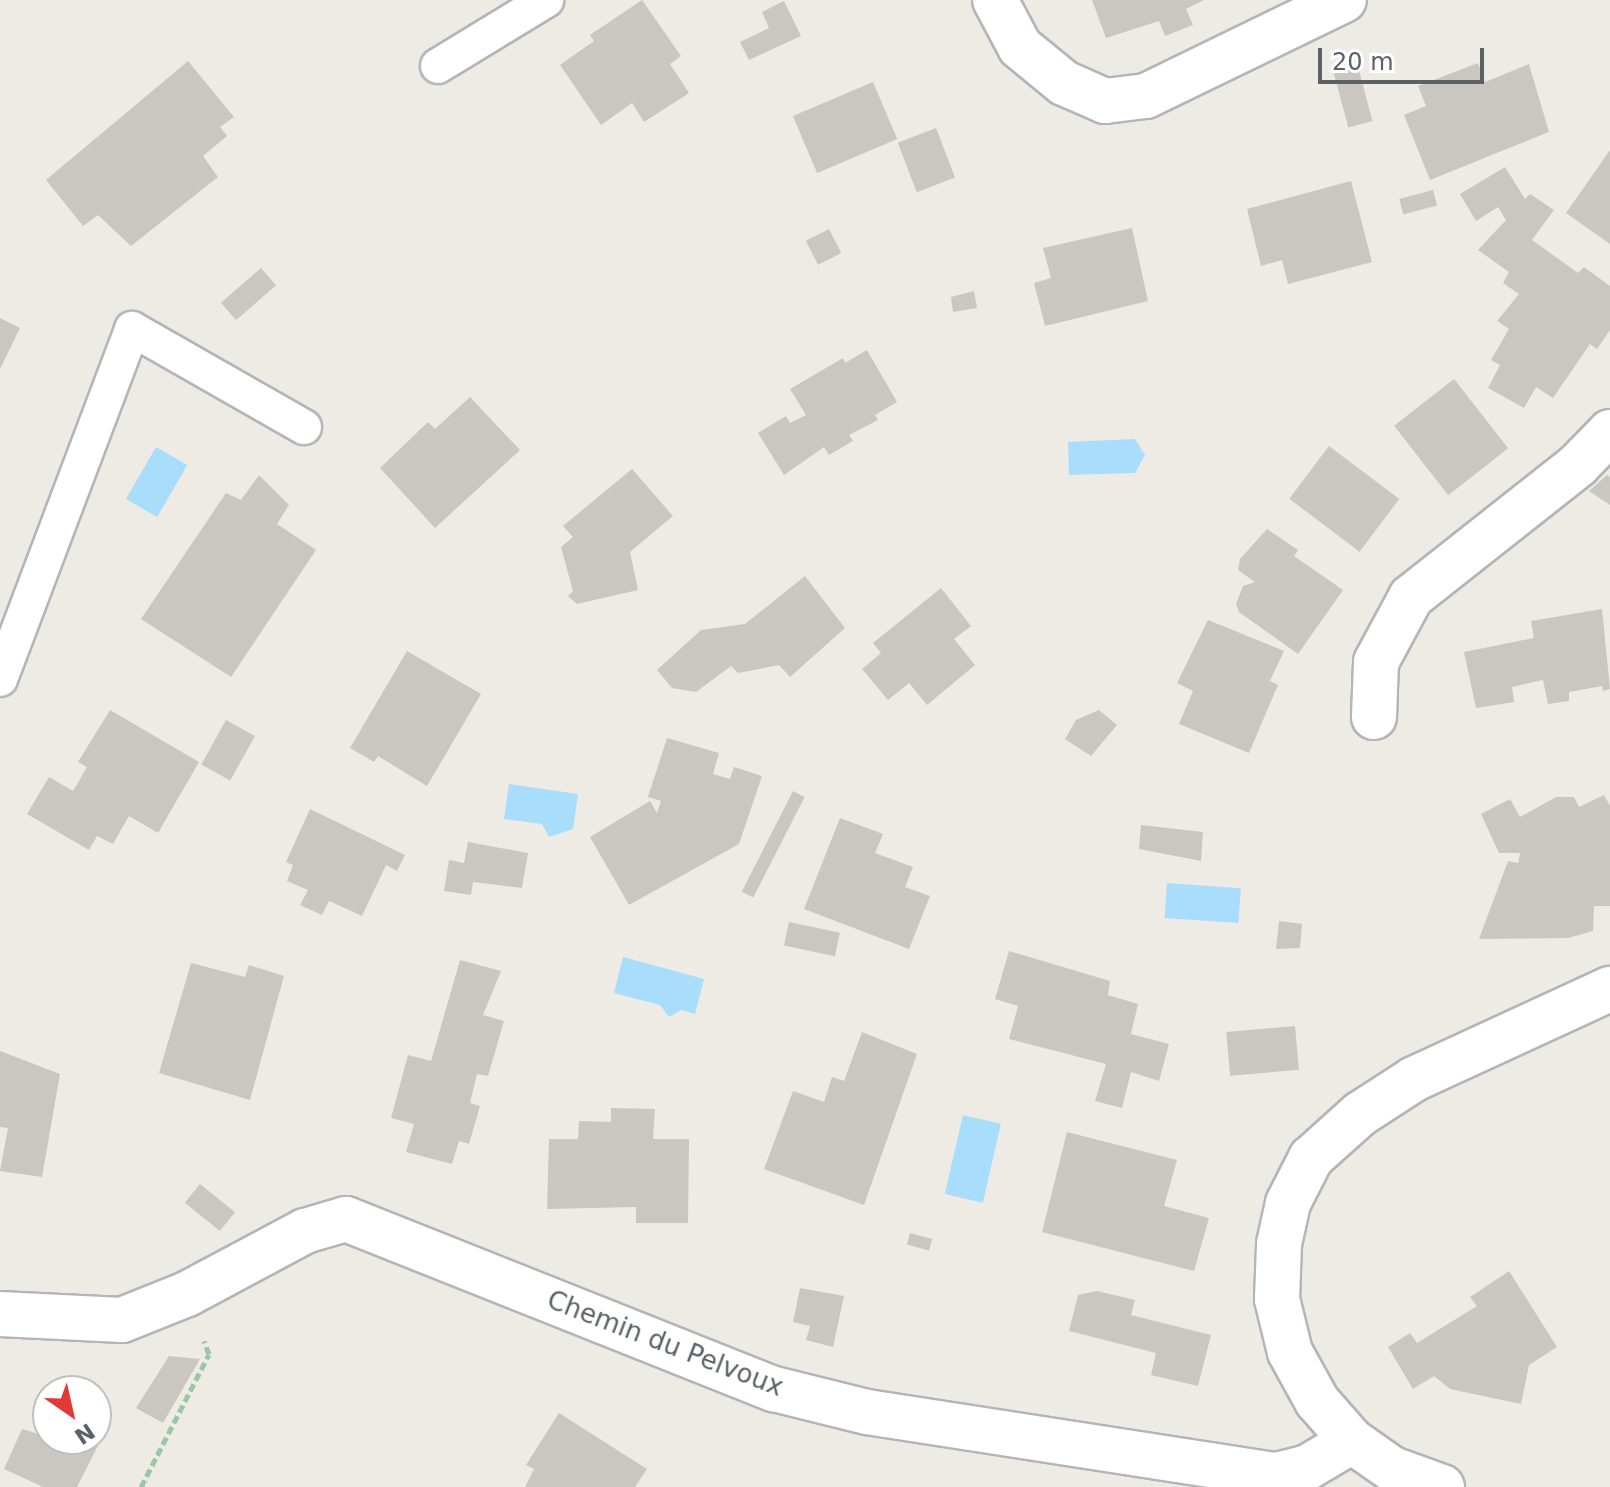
<!DOCTYPE html>
<html>
<head>
<meta charset="utf-8">
<style>
	body { margin:0 }
	#map { position:relative; width:1610px; height:1487px; overflow:hidden; background:#eeebe5; font-family:"DejaVu Sans",sans-serif }
	div>[style] { position:absolute }
	[style*='--x'] { left:calc(var(--x)*1px); top:calc(var(--y)*1px); width:calc(var(--w)*1px); rotate:calc(var(--a)*1deg) }
	.water>* { inset:0; background:#a8ddfb; transform-origin:0 0 }
	.building>* { inset:0; background:#cac6c1; transform-origin:0 0 }
	.path>* { height:5px; margin-top:-2.5px; transform-origin:0; background:repeating-linear-gradient(90deg,#9cc6a5 0 8px,transparent 0 12px) }
	.roads { filter:drop-shadow(2px 0 #b2b5b9) drop-shadow(-2px 0 #b2b5b9) drop-shadow(0 2px #b2b5b9) drop-shadow(0 -2px #b2b5b9) }
	.lane>* { height:34px; margin:-17px; padding:0 17px; transform-origin:17px; border-radius:17px; background:#fff }
	.street>* { height:44px; margin:-22px; padding:0 22px; transform-origin:22px; border-radius:22px; background:#fff }
	.secondary>* { height:44px; margin:-22px; padding:0 22px; transform-origin:22px; border-radius:22px; background:#fff }
	span { translate:-50% -50%; white-space:nowrap; text-align:center; line-height:1.15; -webkit-text-stroke:6px #fff; paint-order:stroke }
	.street-label { font-size:26px; color:#5d6165 }
	.north { position:absolute; left:32px; top:1375px; width:80px; height:80px; box-sizing:border-box; background:#fff; border:2px solid #bec0c1; border-radius:50%; rotate:146deg; font-size:22px; font-weight:700; line-height:32px; text-align:center; color:#5d6165 }
	.north::after { content:''; display:block; margin:auto; width:28px; height:36px; background:#e13938; clip-path:polygon(50% 0,100% 100%,50% 72%,0 100%) }
	.scale { position:absolute; left:1318px; top:48px; width:166px; height:36px; box-sizing:border-box; border:4px solid #5d6165; border-top:0; padding-left:10px; font-size:24px; line-height:28px; white-space:nowrap; color:#5d6165; -webkit-text-stroke:6px #fff; paint-order:stroke }
</style>
</head>
<body>
<div id="map">
	<div class="water">
		<div style="clip-path:polygon(1135px 439px,1145px 455px,1135px 473px,1069px 475px,1068px 442px)"></div>
		<div style="left:156px;top:447px;width:36px;height:60px;rotate:30deg"></div>
		<div style="clip-path:polygon(509px 784px,578px 794px,573px 829px,549px 837px,542px 824px,504px 819px)"></div>
		<div style="left:1167px;top:883px;width:74px;height:35px;rotate:4deg"></div>
		<div style="clip-path:polygon(623px 957px,704px 979px,695px 1014px,681px 1010px,669px 1017px,660px 1005px,614px 993px)"></div>
		<div style="left:963px;top:1115px;width:39px;height:81px;rotate:13deg"></div>
	</div>
	<div class="building">
		<div style="clip-path:polygon(642px 0,681px 56px,670px 64px,689px 93px,644px 122px,632px 103px,601px 125px,560px 65px,594px 41px,590px 35px)"></div>
		<div style="clip-path:polygon(1092px 0,1204px 0,1186px 9px,1193px 25px,1165px 36px,1159px 21px,1106px 38px)"></div>
		<div style="clip-path:polygon(784px 1px,801px 36px,749px 60px,740px 42px,769px 28px,762px 12px)"></div>
		<div style="clip-path:polygon(188px 61px,234px 117px,220px 127px,227px 136px,203px 156px,218px 177px,131px 246px,98px 215px,83px 226px,46px 180px)"></div>
		<div style="clip-path:polygon(1478px 63px,1485px 82px,1529px 64px,1549px 132px,1430px 180px,1404px 115px,1426px 106px,1418px 86px)"></div>
		<div style="left:1358px;top:67px;width:56px;height:25px;rotate:75deg"></div>
		<div style="left:873px;top:82px;width:62px;height:87px;rotate:67deg"></div>
		<div style="left:936px;top:128px;width:53px;height:41px;rotate:69deg"></div>
		<div style="clip-path:polygon(1610px 150px,1610px 244px,1566px 213px)"></div>
		<div style="clip-path:polygon(1505px 167px,1525px 199px,1530px 194px,1554px 210px,1532px 240px,1578px 273px,1584px 267px,1610px 286px,1610px 330px,1597px 349px,1590px 344px,1553px 398px,1536px 387px,1524px 408px,1488px 388px,1500px 365px,1491px 360px,1509px 329px,1497px 321px,1519px 294px,1503px 283px,1509px 272px,1478px 250px,1506px 220px,1498px 207px,1476px 221px,1460px 194px)"></div>
		<div style="clip-path:polygon(1351px 181px,1372px 262px,1288px 284px,1282px 260px,1261px 266px,1247px 209px)"></div>
		<div style="left:1433px;top:190px;width:16px;height:35px;rotate:75deg"></div>
		<div style="clip-path:polygon(1132px 228px,1148px 301px,1045px 326px,1034px 283px,1051px 278px,1043px 248px)"></div>
		<div style="left:829px;top:229px;width:27px;height:26px;rotate:63deg"></div>
		<div style="left:261px;top:268px;width:23px;height:53px;rotate:49deg"></div>
		<div style="clip-path:polygon(974px 291px,977px 308px,953px 312px,951px 297px)"></div>
		<div style="clip-path:polygon(0 318px,20px 328px,0 369px)"></div>
		<div style="clip-path:polygon(867px 350px,897px 402px,875px 415px,878px 420px,849px 435px,853px 441px,829px 455px,824px 447px,784px 475px,758px 433px,786px 416px,790px 423px,806px 415px,790px 389px,843px 358px,845px 363px)"></div>
		<div style="left:1454px;top:379px;width:88px;height:76px;rotate:52deg"></div>
		<div style="clip-path:polygon(470px 397px,520px 450px,435px 528px,380px 468px,428px 422px,435px 429px)"></div>
		<div style="left:1329px;top:446px;width:88px;height:66px;rotate:37deg"></div>
		<div style="clip-path:polygon(632px 469px,673px 516px,630px 552px,638px 590px,577px 604px,568px 596px,573px 591px,561px 547px,573px 537px,563px 526px)"></div>
		<div style="clip-path:polygon(259px 475px,289px 505px,277px 524px,316px 550px,231px 677px,141px 619px,226px 493px,241px 500px)"></div>
		<div style="clip-path:polygon(1607px 475px,1610px 477px,1610px 505px,1589px 491px)"></div>
		<div style="clip-path:polygon(1267px 529px,1298px 550px,1294px 556px,1343px 590px,1298px 654px,1239px 612px,1236px 604px,1243px 586px,1255px 582px,1238px 570px,1240px 559px)"></div>
		<div style="clip-path:polygon(805px 576px,845px 628px,790px 677px,779px 665px,738px 673px,731px 666px,696px 692px,672px 688px,657px 670px,701px 630px,745px 624px)"></div>
		<div style="clip-path:polygon(941px 588px,971px 626px,954px 639px,975px 665px,927px 705px,909px 683px,888px 700px,862px 669px,881px 653px,873px 643px)"></div>
		<div style="clip-path:polygon(1602px 609px,1610px 689px,1603px 691px,1602px 686px,1569px 692px,1569px 701px,1548px 704px,1543px 680px,1512px 687px,1514px 702px,1476px 708px,1464px 652px,1534px 638px,1531px 621px)"></div>
		<div style="clip-path:polygon(1208px 620px,1284px 651px,1270px 681px,1278px 685px,1249px 753px,1179px 724px,1193px 691px,1177px 683px)"></div>
		<div style="clip-path:polygon(407px 651px,481px 694px,427px 786px,378px 756px,374px 762px,350px 748px)"></div>
		<div style="clip-path:polygon(110px 710px,199px 762px,158px 833px,129px 816px,113px 844px,97px 836px,89px 850px,27px 814px,49px 777px,73px 791px,87px 767px,78px 762px)"></div>
		<div style="clip-path:polygon(1099px 710px,1117px 725px,1091px 756px,1065px 739px,1076px 720px)"></div>
		<div style="left:226px;top:720px;width:33px;height:51px;rotate:29deg"></div>
		<div style="clip-path:polygon(667px 738px,719px 753px,713px 774px,730px 779px,734px 767px,762px 776px,739px 844px,629px 905px,590px 837px,650px 801px,657px 813px,661px 801px,648px 797px)"></div>
		<div style="left:793px;top:791px;width:13px;height:113px;rotate:27deg"></div>
		<div style="clip-path:polygon(1604px 795px,1610px 806px,1610px 906px,1594px 906px,1593px 931px,1568px 938px,1479px 939px,1508px 861px,1518px 863px,1520px 853px,1499px 853px,1481px 814px,1510px 799px,1520px 817px,1556px 797px,1574px 797px,1579px 807px)"></div>
		<div style="clip-path:polygon(310px 809px,405px 855px,397px 871px,386px 865px,362px 916px,329px 901px,322px 915px,300px 905px,308px 890px,287px 881px,293px 865px,286px 862px)"></div>
		<div style="clip-path:polygon(840px 818px,883px 834px,875px 853px,913px 867px,905px 887px,930px 896px,909px 949px,804px 909px)"></div>
		<div style="clip-path:polygon(1141px 825px,1203px 832px,1201px 861px,1139px 849px)"></div>
		<div style="clip-path:polygon(468px 842px,528px 853px,522px 888px,473px 882px,471px 895px,444px 891px,449px 860px,464px 863px)"></div>
		<div style="clip-path:polygon(1279px 921px,1302px 924px,1300px 948px,1276px 949px)"></div>
		<div style="left:789px;top:922px;width:52px;height:24px;rotate:12deg"></div>
		<div style="clip-path:polygon(1009px 951px,1110px 981px,1108px 995px,1138px 1004px,1131px 1034px,1169px 1044px,1159px 1081px,1131px 1072px,1122px 1108px,1095px 1101px,1106px 1064px,1009px 1039px,1018px 1006px,995px 999px)"></div>
		<div style="clip-path:polygon(460px 960px,501px 971px,483px 1015px,504px 1021px,488px 1076px,477px 1074px,470px 1103px,480px 1106px,469px 1144px,459px 1141px,452px 1164px,406px 1152px,414px 1124px,391px 1118px,408px 1055px,431px 1061px)"></div>
		<div style="clip-path:polygon(191px 963px,245px 977px,249px 965px,284px 976px,250px 1100px,159px 1073px)"></div>
		<div style="left:1295px;top:1026px;width:44px;height:69px;rotate:85deg"></div>
		<div style="clip-path:polygon(862px 1032px,917px 1054px,864px 1205px,764px 1169px,793px 1091px,824px 1102px,832px 1077px,844px 1081px)"></div>
		<div style="clip-path:polygon(0 1051px,60px 1074px,42px 1177px,0 1171px,8px 1128px,0 1127px)"></div>
		<div style="clip-path:polygon(611px 1108px,655px 1109px,653px 1139px,689px 1139px,688px 1223px,636px 1223px,636px 1207px,547px 1209px,549px 1139px,578px 1139px,579px 1121px,611px 1122px)"></div>
		<div style="clip-path:polygon(1067px 1132px,1177px 1160px,1164px 1206px,1209px 1218px,1194px 1271px,1042px 1232px)"></div>
		<div style="left:200px;top:1184px;width:45px;height:24px;rotate:39deg"></div>
		<div style="left:910px;top:1233px;width:23px;height:12px;rotate:15deg"></div>
		<div style="clip-path:polygon(1509px 1271px,1557px 1347px,1529px 1365px,1521px 1404px,1450px 1389px,1434px 1376px,1413px 1389px,1388px 1347px,1410px 1333px,1417px 1343px,1477px 1306px,1470px 1297px)"></div>
		<div style="clip-path:polygon(800px 1288px,844px 1296px,833px 1347px,806px 1340px,810px 1326px,793px 1322px)"></div>
		<div style="clip-path:polygon(1097px 1291px,1135px 1300px,1131px 1315px,1211px 1335px,1198px 1386px,1151px 1375px,1156px 1353px,1069px 1331px,1078px 1295px)"></div>
		<div style="clip-path:polygon(169px 1356px,200px 1359px,163px 1423px,136px 1408px)"></div>
		<div style="clip-path:polygon(559px 1413px,647px 1469px,635px 1487px,525px 1487px,534px 1469px,526px 1465px)"></div>
		<div style="clip-path:polygon(96px 1418px,109px 1424px,77px 1487px,43px 1487px,4px 1469px,22px 1429px,42px 1435px,48px 1424px,48px 1439px,96px 1439px)"></div>
	</div>
	<div class="path">
		<div style="--x:141;--y:1487;--w:149;--a:-62.9"></div>
		<div style="--x:209;--y:1354;--w:14;--a:-111"></div>
	</div>
	<div class="roads">
		<div class="lane">
			<div style="--x:438;--y:66;--w:127;--a:-31.4"></div>
			<div style="--x:0;--y:679;--w:374;--a:-69.3"></div>
			<div style="--x:132;--y:329;--w:198;--a:29.7"></div>
		</div>
		<div class="street">
			<div style="--x:995;--y:0;--w:53;--a:62"></div>
			<div style="--x:1020;--y:47;--w:57;--a:39.3"></div>
			<div style="--x:1064;--y:83;--w:45;--a:23.7"></div>
			<div style="--x:1105;--y:101;--w:41;--a:-7"></div>
			<div style="--x:1146;--y:96;--w:220;--a:-25.9"></div>
			<div style="--x:1374;--y:717;--w:55;--a:-87.9"></div>
			<div style="--x:1376;--y:662;--w:74;--a:-61.7"></div>
			<div style="--x:1411;--y:597;--w:213;--a:-38.3"></div>
			<div style="--x:1578;--y:465;--w:46;--a:-45.9"></div>
			<div style="--x:0;--y:1314;--w:122;--a:2.8"></div>
			<div style="--x:122;--y:1320;--w:70;--a:-21.8"></div>
			<div style="--x:187;--y:1294;--w:134;--a:-28.1"></div>
			<div style="--x:305;--y:1231;--w:43;--a:-16.3"></div>
			<div style="--x:346;--y:1219;--w:461;--a:21.7"></div>
			<div style="--x:774;--y:1389;--w:96;--a:13.9"></div>
			<div style="--x:867;--y:1412;--w:414;--a:8.8"></div>
			<div style="--x:1276;--y:1475;--w:33;--a:-14"></div>
			<div style="--x:1308;--y:1467;--w:51;--a:-30.6"></div>
		</div>
		<div class="secondary">
			<div style="--x:1442;--y:1487;--w:53;--a:-160.2"></div>
			<div style="--x:1392;--y:1469;--w:49;--a:-145"></div>
			<div style="--x:1352;--y:1441;--w:53;--a:-131.2"></div>
			<div style="--x:1317;--y:1401;--w:56;--a:-118.9"></div>
			<div style="--x:1290;--y:1352;--w:55;--a:-103.8"></div>
			<div style="--x:1277;--y:1299;--w:55;--a:-87.9"></div>
			<div style="--x:1279;--y:1244;--w:42;--a:-77.6"></div>
			<div style="--x:1288;--y:1203;--w:51;--a:-62.9"></div>
			<div style="--x:1311;--y:1158;--w:66;--a:-41.9"></div>
			<div style="--x:1360;--y:1114;--w:64;--a:-32.9"></div>
			<div style="--x:1414;--y:1079;--w:216;--a:-24.7"></div>
		</div>
	</div>
	<div class="street-label">
		<span style="left:665px;top:1344px;rotate:21deg">Chemin du Pelvoux</span>
	</div>
	<div class="north">N</div>
	<div class="scale">20 m</div>
</div>
</body>
</html>
